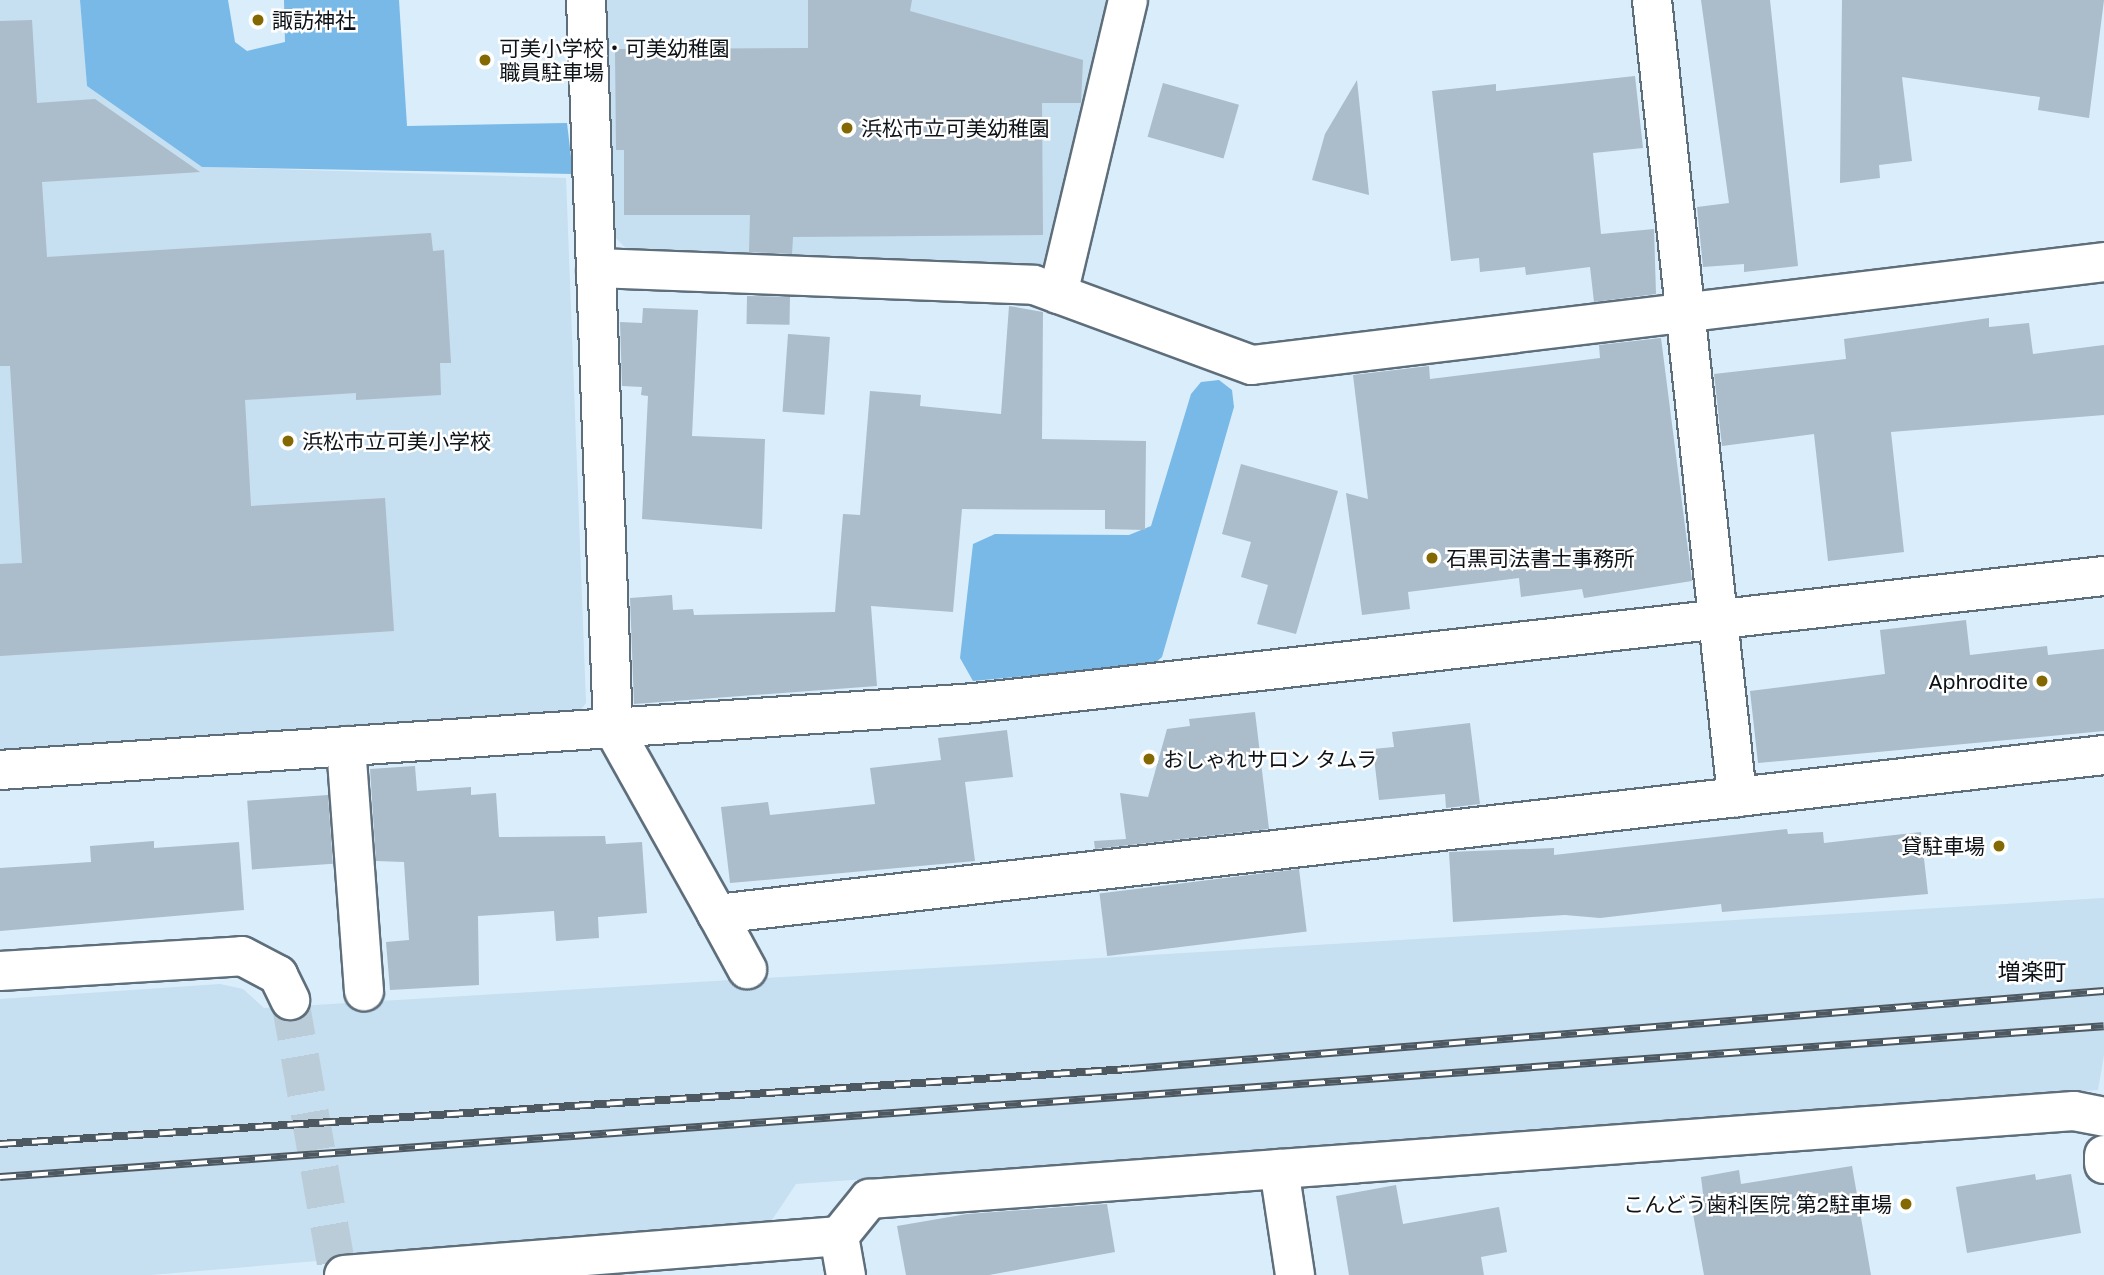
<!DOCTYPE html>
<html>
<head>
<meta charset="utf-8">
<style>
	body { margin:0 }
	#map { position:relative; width:2104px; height:1275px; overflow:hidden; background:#daedfb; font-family:"Golos Text","Noto Sans JP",sans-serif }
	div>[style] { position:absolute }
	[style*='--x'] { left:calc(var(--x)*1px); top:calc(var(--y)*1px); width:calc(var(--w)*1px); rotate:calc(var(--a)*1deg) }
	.built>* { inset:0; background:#c6dff1 }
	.forest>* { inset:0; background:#78b9e7 }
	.building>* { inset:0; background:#abbcca; transform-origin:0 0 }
	.street-tunnel>* { height:38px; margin-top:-19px; transform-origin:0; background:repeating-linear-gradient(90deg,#bbccd9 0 38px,transparent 0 57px) }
	.roads { filter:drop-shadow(2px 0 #5e6e7b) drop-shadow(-2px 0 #5e6e7b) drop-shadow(0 2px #5e6e7b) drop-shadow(0 -2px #5e6e7b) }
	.street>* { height:38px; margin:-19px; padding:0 19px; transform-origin:19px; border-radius:19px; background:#fff }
	.rail>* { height:8px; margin-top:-4px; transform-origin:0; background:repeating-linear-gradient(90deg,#fff 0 16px,#4e5860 0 32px); box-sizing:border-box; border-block:2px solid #4e5860 }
	.dots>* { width:19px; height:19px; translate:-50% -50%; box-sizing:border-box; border:4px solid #fff; border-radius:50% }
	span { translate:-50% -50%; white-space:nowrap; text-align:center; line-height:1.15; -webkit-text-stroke:5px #fff; paint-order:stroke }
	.poi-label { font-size:21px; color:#0d1318 }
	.left { translate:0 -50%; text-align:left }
	.right { translate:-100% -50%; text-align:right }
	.neighbourhood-label { font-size:23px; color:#0d1318 }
</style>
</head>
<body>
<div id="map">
	<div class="built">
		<div style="clip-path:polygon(0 0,80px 0,87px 86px,202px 167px,566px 178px,586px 703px,579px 712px,0 752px)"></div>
		<div style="clip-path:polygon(605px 0,1113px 0,1056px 256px,1037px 269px,630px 253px,614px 236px)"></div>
		<div style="clip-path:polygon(2104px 898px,2104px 1055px,2098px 1090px,796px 1184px,770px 1223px,151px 1275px,0 1275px,0 999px,220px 984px,243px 989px,264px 1008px)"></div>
	</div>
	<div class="forest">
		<div style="clip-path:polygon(80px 0,228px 0,235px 42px,247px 51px,285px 42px,284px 0,399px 0,407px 126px,567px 123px,573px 174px,202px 167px,87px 86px)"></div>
		<div style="clip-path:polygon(1219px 380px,1232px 390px,1234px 407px,1162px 657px,1154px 664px,973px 681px,960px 658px,973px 544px,995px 534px,1129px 535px,1151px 526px,1191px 394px,1201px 382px)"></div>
	</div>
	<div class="building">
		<div style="clip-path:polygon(808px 0,912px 0,910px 11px,1083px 60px,1081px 103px,1042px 103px,1043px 235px,793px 237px,792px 254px,749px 252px,750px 215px,624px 215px,624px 150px,616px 150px,615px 49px,808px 48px)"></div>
		<div style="clip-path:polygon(1701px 0,1770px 0,1798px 266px,1744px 272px,1744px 264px,1703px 267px,1697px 207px,1729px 203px)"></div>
		<div style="clip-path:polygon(1842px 0,2104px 0,2089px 118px,2038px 110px,2040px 97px,1902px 77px,1912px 161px,1879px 165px,1880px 178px,1840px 183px)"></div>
		<div style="clip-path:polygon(32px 20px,37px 103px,95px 99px,200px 172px,42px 182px,47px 257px,431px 233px,433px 251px,444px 250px,451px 363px,440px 363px,441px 395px,356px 400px,356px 393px,245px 400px,251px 506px,385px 498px,394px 631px,0 656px,0 564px,22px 563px,10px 366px,0 366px,0 21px)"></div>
		<div style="clip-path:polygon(1635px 76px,1643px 148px,1593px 153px,1601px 234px,1654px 229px,1656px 294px,1594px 302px,1590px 267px,1526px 275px,1525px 267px,1480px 272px,1479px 258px,1451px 261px,1432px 91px,1496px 84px,1496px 91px)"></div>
		<div style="clip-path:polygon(1357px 80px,1369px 195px,1312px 180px,1325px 134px)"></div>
		<div style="left:1163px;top:83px;width:79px;height:56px;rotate:16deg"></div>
		<div style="left:747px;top:296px;width:43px;height:28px;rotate:1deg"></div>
		<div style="clip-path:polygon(1009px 306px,1043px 312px,1042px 439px,1146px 441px,1145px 530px,1105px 529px,1105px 510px,962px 509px,953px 612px,871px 606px,877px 686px,634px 704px,630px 598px,672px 595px,673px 610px,693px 609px,694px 615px,835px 612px,843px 514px,860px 515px,870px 391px,921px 395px,920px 406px,1001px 414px)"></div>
		<div style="clip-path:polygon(643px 308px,698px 310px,692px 436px,765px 439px,762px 529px,642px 519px,648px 396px,641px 395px,642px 387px,622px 386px,620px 322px,642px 323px)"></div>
		<div style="clip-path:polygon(1989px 318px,1989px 327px,2029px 323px,2033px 354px,2104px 345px,2104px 415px,1891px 432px,1904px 552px,1828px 561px,1814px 434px,1722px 446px,1714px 374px,1846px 359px,1844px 339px)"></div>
		<div style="left:788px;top:334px;width:42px;height:78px;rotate:4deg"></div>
		<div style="clip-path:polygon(1661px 338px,1692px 581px,1584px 598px,1582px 589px,1521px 597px,1519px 578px,1408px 592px,1410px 609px,1362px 615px,1346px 493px,1368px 499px,1353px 375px,1429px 366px,1430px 379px,1600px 358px,1599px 345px)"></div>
		<div style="clip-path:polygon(1241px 464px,1338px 491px,1296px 634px,1257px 624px,1268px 585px,1241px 577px,1251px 542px,1222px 534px)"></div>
		<div style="clip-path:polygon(1966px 620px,1970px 655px,2047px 646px,2048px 655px,2104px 649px,2104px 731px,1758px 763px,1750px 691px,1885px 674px,1880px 630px)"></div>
		<div style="clip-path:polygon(1255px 712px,1269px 829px,1095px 849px,1094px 841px,1126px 839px,1120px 793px,1148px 797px,1167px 729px,1190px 726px,1189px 719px)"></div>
		<div style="clip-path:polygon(1470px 723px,1480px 804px,1446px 808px,1445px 794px,1379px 800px,1373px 749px,1394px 747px,1392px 732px)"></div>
		<div style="clip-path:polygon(1007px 730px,1013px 777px,965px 782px,975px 861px,730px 883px,721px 807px,768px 802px,770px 815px,875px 804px,870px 768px,941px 760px,938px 738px)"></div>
		<div style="clip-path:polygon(415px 766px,417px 791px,471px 787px,471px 795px,496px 793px,499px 837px,605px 836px,606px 844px,642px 842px,647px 913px,598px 917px,599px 938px,556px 941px,554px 911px,478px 916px,479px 985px,390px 990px,386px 942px,409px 940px,404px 862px,376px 861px,370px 769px)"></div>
		<div style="left:328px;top:795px;width:69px;height:81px;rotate:86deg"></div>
		<div style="clip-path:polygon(1787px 829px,1788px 834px,1823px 832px,1824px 843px,1921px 832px,1928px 894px,1722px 912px,1721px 904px,1600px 918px,1565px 915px,1453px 922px,1449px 852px,1554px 848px,1554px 855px)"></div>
		<div style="clip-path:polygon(154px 841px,154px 848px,239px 842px,244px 910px,0 931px,0 868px,91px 862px,90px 846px)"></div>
		<div style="left:1299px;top:869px;width:63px;height:201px;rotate:83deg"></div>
		<div style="clip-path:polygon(1852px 1166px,1871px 1275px,1704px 1275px,1690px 1197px,1703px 1194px,1701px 1177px,1739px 1170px,1741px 1184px)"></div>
		<div style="clip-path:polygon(2035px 1174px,2036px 1180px,2071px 1174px,2081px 1233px,1967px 1253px,1956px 1187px)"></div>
		<div style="clip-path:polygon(1396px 1185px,1403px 1224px,1499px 1207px,1507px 1252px,1481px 1257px,1484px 1275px,1349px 1275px,1336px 1196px)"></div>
		<div style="clip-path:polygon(1107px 1204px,1115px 1252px,989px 1275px,906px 1275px,897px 1226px,967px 1214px)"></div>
	</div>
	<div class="street-tunnel">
		<div style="--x:290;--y:1000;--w:279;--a:80.1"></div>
	</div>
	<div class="roads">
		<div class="street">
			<div style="--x:586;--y:0;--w:729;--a:87.88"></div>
			<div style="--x:613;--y:728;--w:213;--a:60.8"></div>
			<div style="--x:717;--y:914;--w:1396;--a:-6.54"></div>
			<div style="--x:1652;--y:0;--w:802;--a:83.91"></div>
			<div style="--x:596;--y:268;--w:438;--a:2.2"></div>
			<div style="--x:1034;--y:285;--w:232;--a:20.2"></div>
			<div style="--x:1252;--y:365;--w:858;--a:-6.89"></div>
			<div style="--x:1058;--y:294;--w:302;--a:-76.6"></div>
			<div style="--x:346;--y:746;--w:246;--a:85.8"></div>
			<div style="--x:0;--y:770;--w:977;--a:-3.93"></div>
			<div style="--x:975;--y:703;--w:1136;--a:-6.42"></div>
			<div style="--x:717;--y:914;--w:63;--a:61.4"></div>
			<div style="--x:0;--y:971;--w:242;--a:-3.5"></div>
			<div style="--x:242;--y:956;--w:41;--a:27.8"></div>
			<div style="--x:278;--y:975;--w:28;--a:64"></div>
			<div style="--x:2104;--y:1155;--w:9;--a:90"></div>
			<div style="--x:1279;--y:1169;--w:107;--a:81.4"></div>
			<div style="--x:839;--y:1236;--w:40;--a:80"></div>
			<div style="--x:344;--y:1275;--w:497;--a:-4.5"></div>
			<div style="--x:839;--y:1236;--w:48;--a:-51"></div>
			<div style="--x:869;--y:1199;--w:1208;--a:-4.18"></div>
			<div style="--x:2074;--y:1111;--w:31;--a:11"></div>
		</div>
	</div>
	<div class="rail">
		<div style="--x:0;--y:1144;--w:1132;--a:-3.8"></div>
		<div style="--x:1130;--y:1069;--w:977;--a:-4.58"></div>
		<div style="--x:0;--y:1177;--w:2109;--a:-4.1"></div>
	</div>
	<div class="dots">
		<div style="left:258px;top:20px;background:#846802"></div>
		<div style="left:485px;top:60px;background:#846802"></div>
		<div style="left:847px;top:128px;background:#846802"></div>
		<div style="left:288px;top:441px;background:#846802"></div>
		<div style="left:1432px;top:558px;background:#846802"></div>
		<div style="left:2042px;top:681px;background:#846802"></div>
		<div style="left:1149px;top:759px;background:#846802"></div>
		<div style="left:1999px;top:846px;background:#846802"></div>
		<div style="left:1906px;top:1204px;background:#846802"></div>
	</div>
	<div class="poi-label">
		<span class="left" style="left:272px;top:20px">諏訪神社</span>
		<span class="left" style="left:499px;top:60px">可美小学校・可美幼稚園<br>職員駐車場</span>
		<span class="left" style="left:861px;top:128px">浜松市立可美幼稚園</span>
		<span class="left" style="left:302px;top:441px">浜松市立可美小学校</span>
		<span class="left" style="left:1446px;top:558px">石黒司法書士事務所</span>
		<span class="right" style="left:2028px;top:681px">Aphrodite</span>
		<span class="left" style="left:1163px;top:759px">おしゃれサロン タムラ</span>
		<span class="right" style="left:1985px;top:846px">貸駐車場</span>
		<span class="right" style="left:1892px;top:1204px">こんどう歯科医院 第2駐車場</span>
	</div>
	<div class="neighbourhood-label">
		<span style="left:2032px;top:971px">増楽町</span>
	</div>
</div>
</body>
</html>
